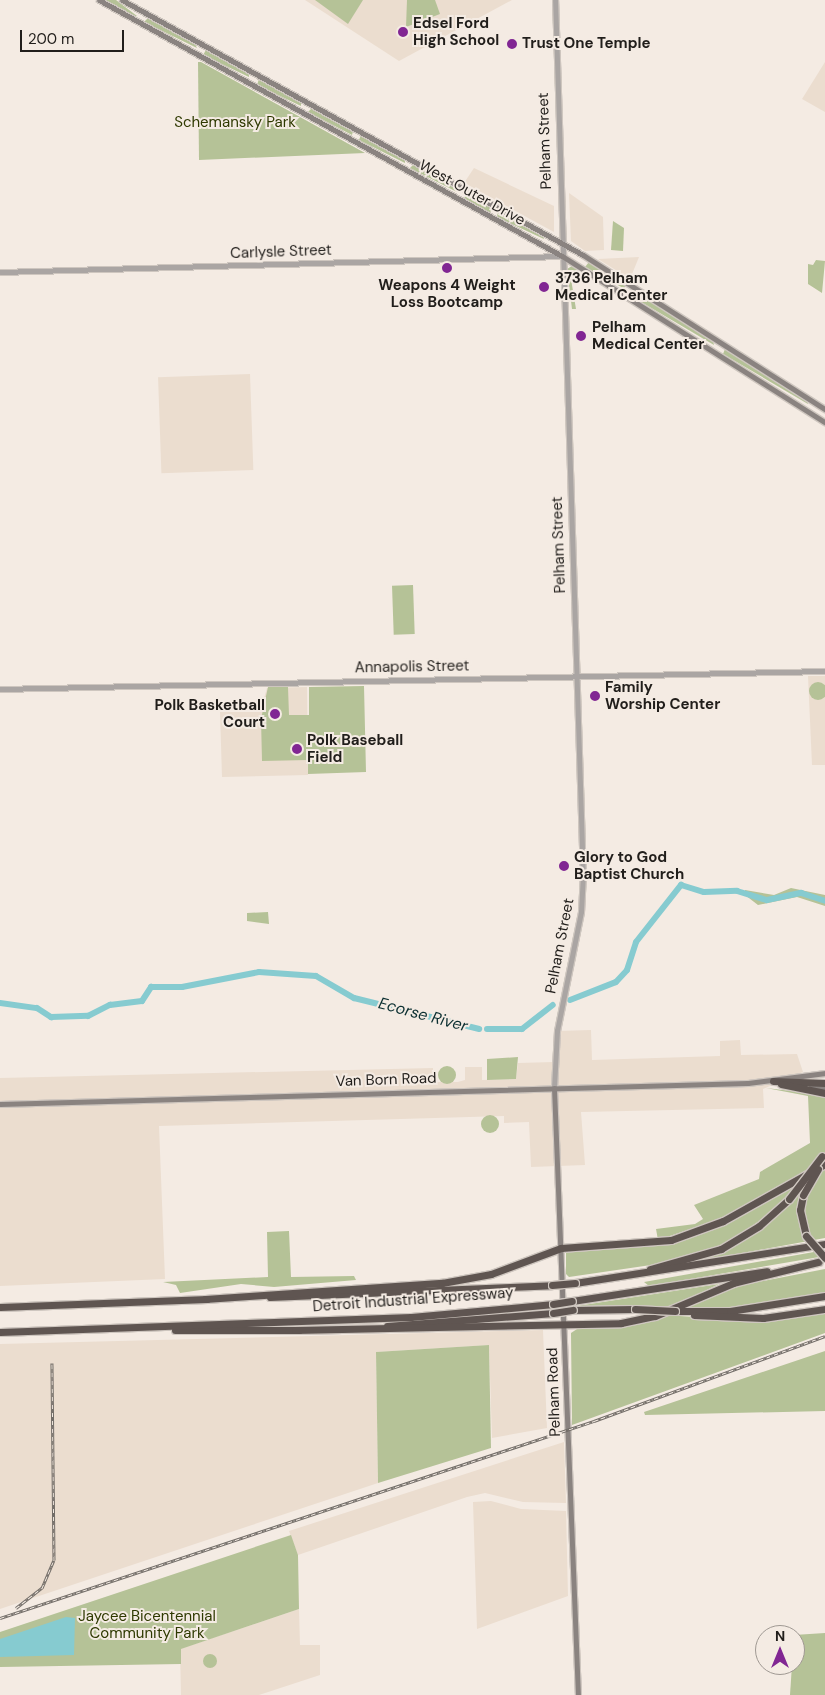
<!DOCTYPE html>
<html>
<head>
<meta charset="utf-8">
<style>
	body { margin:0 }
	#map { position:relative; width:825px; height:1695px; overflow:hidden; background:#f4ebe3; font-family:"DM Sans",sans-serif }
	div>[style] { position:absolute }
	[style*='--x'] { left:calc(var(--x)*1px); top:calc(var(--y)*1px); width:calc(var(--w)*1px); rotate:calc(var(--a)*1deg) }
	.built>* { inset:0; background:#ebddcf; transform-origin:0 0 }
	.green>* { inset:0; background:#b5c297; transform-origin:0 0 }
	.round { border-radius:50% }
	.water>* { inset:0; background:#86cbd0 }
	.river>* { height:6px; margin:-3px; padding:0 3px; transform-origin:3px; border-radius:3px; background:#86cbd0 }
	.roads { filter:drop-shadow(1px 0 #cec6bf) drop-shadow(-1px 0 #cec6bf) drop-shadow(0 1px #cec6bf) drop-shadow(0 -1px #cec6bf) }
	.tertiary>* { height:4.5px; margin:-2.25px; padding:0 2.25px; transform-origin:2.25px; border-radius:2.25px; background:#aaa5a3 }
	.secondary>* { height:5px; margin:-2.5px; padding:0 2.5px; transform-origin:2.5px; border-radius:2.5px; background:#8a8380 }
	.motorway>* { height:7px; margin:-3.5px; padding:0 3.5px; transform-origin:3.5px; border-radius:3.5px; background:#5f5551 }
	.rail>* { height:3px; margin-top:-1.5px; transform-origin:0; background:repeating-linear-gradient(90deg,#f4ebe3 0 4px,#716c67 0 8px); box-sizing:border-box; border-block:1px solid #716c67 }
	.bridges { filter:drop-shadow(1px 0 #cec6bf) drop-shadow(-1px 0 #cec6bf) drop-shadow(0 1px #cec6bf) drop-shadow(0 -1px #cec6bf) }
	.motorway-bridge>* { height:7px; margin:-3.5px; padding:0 3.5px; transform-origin:3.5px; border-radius:3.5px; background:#5f5551 }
	.dots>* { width:14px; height:14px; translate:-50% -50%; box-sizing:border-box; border:2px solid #f4ebe3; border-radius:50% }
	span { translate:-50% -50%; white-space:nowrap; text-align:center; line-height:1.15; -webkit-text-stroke:4px #f4ebe3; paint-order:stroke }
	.poi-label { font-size:15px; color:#211e1b; font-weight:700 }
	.left { translate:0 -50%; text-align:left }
	.right { translate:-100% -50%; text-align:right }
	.park-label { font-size:15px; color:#2e3900 }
	.street-label { font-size:15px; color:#211e1b }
	.water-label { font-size:16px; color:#0b2f31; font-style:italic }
	.north { position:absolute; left:755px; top:1625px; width:50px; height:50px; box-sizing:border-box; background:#f4ebe3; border:1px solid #a09993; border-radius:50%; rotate:0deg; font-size:14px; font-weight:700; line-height:20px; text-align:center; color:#211e1b }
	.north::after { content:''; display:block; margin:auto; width:18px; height:22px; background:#812693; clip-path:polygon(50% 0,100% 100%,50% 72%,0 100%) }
	.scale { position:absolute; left:20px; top:30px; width:104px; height:22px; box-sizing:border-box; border:2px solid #211e1b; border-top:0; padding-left:6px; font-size:15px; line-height:18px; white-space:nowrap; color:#211e1b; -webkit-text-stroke:4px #f4ebe3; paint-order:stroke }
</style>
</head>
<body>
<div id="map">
	<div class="built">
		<div style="clip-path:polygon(305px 0,512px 0,399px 61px)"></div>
		<div style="clip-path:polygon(825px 62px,825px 112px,802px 99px)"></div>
		<div style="clip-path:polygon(474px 168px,554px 206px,554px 232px,464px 183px)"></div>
		<div style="clip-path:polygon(569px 193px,603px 217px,604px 250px,585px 251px,571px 241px)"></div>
		<div style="clip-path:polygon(639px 257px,630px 279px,598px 259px)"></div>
		<div style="left:250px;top:374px;width:96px;height:92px;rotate:88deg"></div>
		<div style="clip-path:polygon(808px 676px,825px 676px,825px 765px,812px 765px)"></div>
		<div style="clip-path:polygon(307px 687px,308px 775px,222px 777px,220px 712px,260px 712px,267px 688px)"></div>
		<div style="clip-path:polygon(591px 1030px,592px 1060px,720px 1056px,720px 1041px,740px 1040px,741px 1055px,797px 1054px,803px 1072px,763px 1089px,764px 1108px,581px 1112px,585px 1165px,531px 1167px,529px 1122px,504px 1123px,504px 1116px,159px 1126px,165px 1279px,0 1286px,0 1078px,433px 1068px,433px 1082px,458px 1082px,465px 1080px,465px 1067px,482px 1067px,482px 1080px,516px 1079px,518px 1063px,554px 1062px,557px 1031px)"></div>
		<div style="clip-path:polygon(543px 1330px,547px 1428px,492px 1438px,489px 1345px,376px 1352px,378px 1483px,0 1609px,0 1344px)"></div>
		<div style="clip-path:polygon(564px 1442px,566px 1503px,523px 1502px,485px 1493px,467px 1497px,298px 1555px,289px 1531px)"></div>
		<div style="clip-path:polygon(491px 1501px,521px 1509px,566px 1511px,568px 1596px,477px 1629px,473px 1502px)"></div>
		<div style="clip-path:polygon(299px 1609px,300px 1645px,320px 1645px,320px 1675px,259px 1695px,181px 1695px,180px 1649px)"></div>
	</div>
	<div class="green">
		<div style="clip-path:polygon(105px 0,116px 0,137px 16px,134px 17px)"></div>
		<div style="clip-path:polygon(315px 0,363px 0,348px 24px)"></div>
		<div style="clip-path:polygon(407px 0,435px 0,440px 14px,406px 27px)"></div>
		<div style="clip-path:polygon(148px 18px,195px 44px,197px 48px,144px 22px)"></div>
		<div style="clip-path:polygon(206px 50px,249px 74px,249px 77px,203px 55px)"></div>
		<div style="clip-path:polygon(198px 62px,201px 62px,365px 153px,199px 160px)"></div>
		<div style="clip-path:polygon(259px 79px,301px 103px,301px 106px,257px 85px)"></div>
		<div style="clip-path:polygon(312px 108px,353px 131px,352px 135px,308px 112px)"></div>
		<div style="clip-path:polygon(361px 135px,405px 160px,405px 163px,359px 140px)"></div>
		<div style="clip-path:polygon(413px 165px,455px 187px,457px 192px,410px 168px)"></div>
		<div style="clip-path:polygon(466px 193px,492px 208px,490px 213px,464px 199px)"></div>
		<div style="clip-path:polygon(498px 211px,543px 235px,544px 239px,497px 217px)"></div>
		<div style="clip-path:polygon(613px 221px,624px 228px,623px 251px,611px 250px)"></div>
		<div style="clip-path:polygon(816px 260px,825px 261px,822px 293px,808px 284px,808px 264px,813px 265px)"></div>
		<div style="clip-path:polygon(589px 262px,625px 285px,625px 289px,585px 267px)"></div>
		<div style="clip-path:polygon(572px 266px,587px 275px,584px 281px,581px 275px,571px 279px,576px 309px,572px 309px,567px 269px)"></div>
		<div style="clip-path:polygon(634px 291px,713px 341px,714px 345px,631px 296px)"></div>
		<div style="clip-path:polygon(725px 349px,807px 400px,808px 404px,723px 354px)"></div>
		<div style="left:413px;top:585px;width:49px;height:21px;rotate:88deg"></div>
		<div class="round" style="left:809px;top:682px;width:18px;height:18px"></div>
		<div style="clip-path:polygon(364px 686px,366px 772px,308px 774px,308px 760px,262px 761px,261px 719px,268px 687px,288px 687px,289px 715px,309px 715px,309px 687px)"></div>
		<div style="clip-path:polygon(791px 888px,825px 895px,825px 906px,797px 897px,758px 905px,745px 895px,745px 890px,774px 895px)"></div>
		<div style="clip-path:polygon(268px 912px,269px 924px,247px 921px,247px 913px)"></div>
		<div style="clip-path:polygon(518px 1057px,516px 1079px,487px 1080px,487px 1059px)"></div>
		<div class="round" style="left:438px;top:1066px;width:18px;height:18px"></div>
		<div style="clip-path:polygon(766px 1088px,825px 1095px,825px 1160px,720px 1219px,658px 1240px,656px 1229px,695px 1224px,703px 1219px,694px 1205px,759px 1179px,760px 1172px,810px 1143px,808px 1096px)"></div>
		<div class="round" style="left:481px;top:1115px;width:18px;height:18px"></div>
		<div style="clip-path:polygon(825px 1167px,825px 1238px,704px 1260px,750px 1236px,793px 1200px,714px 1250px,651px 1265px,569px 1277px,566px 1274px,566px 1250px,681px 1240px,707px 1232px)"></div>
		<div style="clip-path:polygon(289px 1231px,291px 1277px,354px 1276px,356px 1280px,274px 1287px,241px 1284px,180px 1293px,176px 1285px,163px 1282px,268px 1277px,267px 1232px)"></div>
		<div style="clip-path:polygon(825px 1250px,825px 1256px,649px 1286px,644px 1282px)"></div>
		<div style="clip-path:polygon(825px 1269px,825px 1293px,733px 1307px,680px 1307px,722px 1289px)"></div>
		<div style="clip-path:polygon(719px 1284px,672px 1307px,577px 1306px)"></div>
		<div style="clip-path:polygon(825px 1312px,825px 1333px,572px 1425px,571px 1333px,577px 1329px,627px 1325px,665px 1315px,753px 1321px)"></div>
		<div style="clip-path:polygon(489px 1345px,491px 1448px,378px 1483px,376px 1352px)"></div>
		<div style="clip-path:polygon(825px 1351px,825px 1411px,645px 1415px,644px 1412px)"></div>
		<div style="clip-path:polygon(291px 1535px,298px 1555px,299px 1609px,181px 1649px,181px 1664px,0 1667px,0 1632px)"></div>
		<div style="clip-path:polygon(825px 1633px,825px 1695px,790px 1695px,794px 1635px)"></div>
		<div class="round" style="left:203px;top:1654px;width:14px;height:14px"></div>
	</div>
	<div class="water">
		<div style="clip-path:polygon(66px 1617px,75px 1618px,74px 1655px,0 1657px,0 1639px)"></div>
	</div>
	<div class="river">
		<div style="--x:570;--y:1000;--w:49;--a:-21.4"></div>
		<div style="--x:616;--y:982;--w:16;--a:-47"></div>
		<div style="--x:627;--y:970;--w:29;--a:-72"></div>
		<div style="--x:636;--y:942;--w:73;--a:-51.7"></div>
		<div style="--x:681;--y:885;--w:24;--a:17"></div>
		<div style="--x:704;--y:892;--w:33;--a:-2"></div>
		<div style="--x:737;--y:891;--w:31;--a:17"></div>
		<div style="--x:767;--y:900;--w:35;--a:-12"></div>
		<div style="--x:801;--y:893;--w:25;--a:18"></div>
		<div style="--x:0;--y:1003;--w:37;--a:8"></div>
		<div style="--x:37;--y:1008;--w:17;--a:33"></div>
		<div style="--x:51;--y:1017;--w:37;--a:-2"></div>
		<div style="--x:88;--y:1016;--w:25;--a:-27"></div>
		<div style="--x:110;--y:1005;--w:32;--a:-7"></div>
		<div style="--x:142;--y:1001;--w:17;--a:-57"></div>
		<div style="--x:151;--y:987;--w:31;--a:0"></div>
		<div style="--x:182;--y:987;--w:78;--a:-11"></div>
		<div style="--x:259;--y:972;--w:57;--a:4"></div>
		<div style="--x:316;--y:976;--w:44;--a:30.1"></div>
		<div style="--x:354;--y:998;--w:129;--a:13.9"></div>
		<div style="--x:487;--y:1029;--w:35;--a:0"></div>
		<div style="--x:522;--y:1029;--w:39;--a:-38"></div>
	</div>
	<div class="roads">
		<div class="tertiary">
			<div style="--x:0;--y:272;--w:561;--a:-1.63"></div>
			<div style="--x:0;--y:689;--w:825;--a:-1.25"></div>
			<div style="--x:554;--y:1088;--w:57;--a:-87"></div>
			<div style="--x:557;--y:1031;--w:121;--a:-78.6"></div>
			<div style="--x:581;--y:912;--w:33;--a:-87"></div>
			<div style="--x:583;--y:879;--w:879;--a:-91.82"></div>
		</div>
		<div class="secondary">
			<div style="--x:99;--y:0;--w:529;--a:28.94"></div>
			<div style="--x:562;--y:256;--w:311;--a:32.3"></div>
			<div style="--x:122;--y:0;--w:527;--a:28.95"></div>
			<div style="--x:583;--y:255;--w:287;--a:32.5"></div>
			<div style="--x:811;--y:1085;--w:14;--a:12"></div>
			<div style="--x:554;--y:1088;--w:607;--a:87.74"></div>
			<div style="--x:0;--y:1104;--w:748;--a:-1.61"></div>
			<div style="--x:748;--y:1083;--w:78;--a:-7.4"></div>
		</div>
		<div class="motorway">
			<div style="--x:773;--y:1081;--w:52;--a:2.2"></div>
			<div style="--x:781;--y:1084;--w:45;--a:11.6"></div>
			<div style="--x:803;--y:1195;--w:15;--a:101"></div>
			<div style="--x:800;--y:1210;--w:27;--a:77"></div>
			<div style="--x:650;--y:1269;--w:74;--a:-15.7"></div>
			<div style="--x:721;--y:1249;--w:44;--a:-31.2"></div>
			<div style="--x:759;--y:1226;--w:40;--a:-42"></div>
			<div style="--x:575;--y:1283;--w:253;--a:-8.9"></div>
			<div style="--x:270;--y:1297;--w:282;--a:-2.4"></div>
			<div style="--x:205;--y:1299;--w:238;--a:-3.9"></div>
			<div style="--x:442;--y:1283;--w:50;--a:-10.4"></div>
			<div style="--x:491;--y:1274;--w:75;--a:-20.4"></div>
			<div style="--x:561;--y:1248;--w:110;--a:-4.2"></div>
			<div style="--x:671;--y:1240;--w:55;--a:-20.1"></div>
			<div style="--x:723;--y:1221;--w:117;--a:-29.2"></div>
			<div style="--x:572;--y:1301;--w:197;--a:-8.7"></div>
			<div style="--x:0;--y:1307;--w:207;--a:-2.2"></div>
			<div style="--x:573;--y:1310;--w:62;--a:-0.9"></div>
			<div style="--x:675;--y:1311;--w:55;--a:0"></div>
			<div style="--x:730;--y:1311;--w:96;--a:-9"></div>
			<div style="--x:694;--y:1315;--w:69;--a:2.5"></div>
			<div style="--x:763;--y:1318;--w:63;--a:-8.3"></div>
			<div style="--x:387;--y:1326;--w:167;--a:-4.5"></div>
			<div style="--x:175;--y:1330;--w:124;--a:0"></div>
			<div style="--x:295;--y:1330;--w:326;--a:-1.2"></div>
			<div style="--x:621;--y:1323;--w:35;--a:-12"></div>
			<div style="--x:655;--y:1316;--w:85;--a:-22.9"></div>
			<div style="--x:733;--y:1283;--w:88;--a:-13.9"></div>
			<div style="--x:0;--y:1332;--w:411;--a:-2.1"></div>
			<div style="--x:411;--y:1317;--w:143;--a:-5.2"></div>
		</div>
	</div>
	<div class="rail">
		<div style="--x:16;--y:1608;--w:33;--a:-38"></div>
		<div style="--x:42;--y:1588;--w:30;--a:-67"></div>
		<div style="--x:54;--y:1560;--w:197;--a:-90.6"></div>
		<div style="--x:0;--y:1618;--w:626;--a:-18.35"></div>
		<div style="--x:594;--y:1421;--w:246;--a:-20.2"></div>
	</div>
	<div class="bridges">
		<div class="motorway-bridge">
			<div style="--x:803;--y:1195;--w:30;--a:-60"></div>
			<div style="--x:789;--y:1199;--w:54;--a:-52.5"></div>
			<div style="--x:806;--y:1236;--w:29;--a:49"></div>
			<div style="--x:552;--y:1285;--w:23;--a:-5"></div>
			<div style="--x:553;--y:1304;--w:19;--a:-9"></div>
			<div style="--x:635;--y:1309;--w:40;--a:2.9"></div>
			<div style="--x:553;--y:1313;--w:20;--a:-9"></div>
		</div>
	</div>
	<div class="dots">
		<div style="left:403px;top:32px;background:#812693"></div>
		<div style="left:512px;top:44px;background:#812693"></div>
		<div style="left:447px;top:268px;background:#812693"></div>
		<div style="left:544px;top:287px;background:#812693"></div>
		<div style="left:581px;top:336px;background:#812693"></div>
		<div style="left:595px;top:696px;background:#812693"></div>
		<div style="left:275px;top:714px;background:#812693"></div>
		<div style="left:297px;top:749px;background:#812693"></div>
		<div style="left:564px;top:866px;background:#812693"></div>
	</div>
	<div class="poi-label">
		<span class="left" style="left:413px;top:32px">Edsel Ford<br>High School</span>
		<span class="left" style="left:522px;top:44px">Trust One Temple</span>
		<span class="left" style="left:555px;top:287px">3736 Pelham<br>Medical Center</span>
		<span style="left:447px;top:294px">Weapons 4 Weight<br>Loss Bootcamp</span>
		<span class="left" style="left:592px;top:336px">Pelham<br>Medical Center</span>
		<span class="left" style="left:605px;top:696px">Family<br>Worship Center</span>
		<span class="right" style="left:265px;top:714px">Polk Basketball<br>Court</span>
		<span class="left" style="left:307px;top:749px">Polk Baseball<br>Field</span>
		<span class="left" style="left:574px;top:866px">Glory to God<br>Baptist Church</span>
	</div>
	<div class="park-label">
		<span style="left:235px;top:123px">Schemansky Park</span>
		<span style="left:147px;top:1625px">Jaycee Bicentennial<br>Community Park</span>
	</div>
	<div class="street-label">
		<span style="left:545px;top:141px;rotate:-92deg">Pelham Street</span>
		<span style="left:472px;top:193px;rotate:29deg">West Outer Drive</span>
		<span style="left:281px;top:252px;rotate:-2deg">Carlysle Street</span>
		<span style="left:559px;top:545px;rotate:-92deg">Pelham Street</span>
		<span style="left:412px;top:667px;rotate:-1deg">Annapolis Street</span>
		<span style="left:560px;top:946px;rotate:-79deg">Pelham Street</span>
		<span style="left:386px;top:1080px;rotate:-2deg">Van Born Road</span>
		<span style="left:413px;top:1300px;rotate:-4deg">Detroit Industrial Expressway</span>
		<span style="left:554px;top:1392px;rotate:-92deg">Pelham Road</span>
	</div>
	<div class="water-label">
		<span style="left:423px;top:1015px;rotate:15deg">Ecorse River</span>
	</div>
	<div class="north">N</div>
	<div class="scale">200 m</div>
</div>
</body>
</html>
